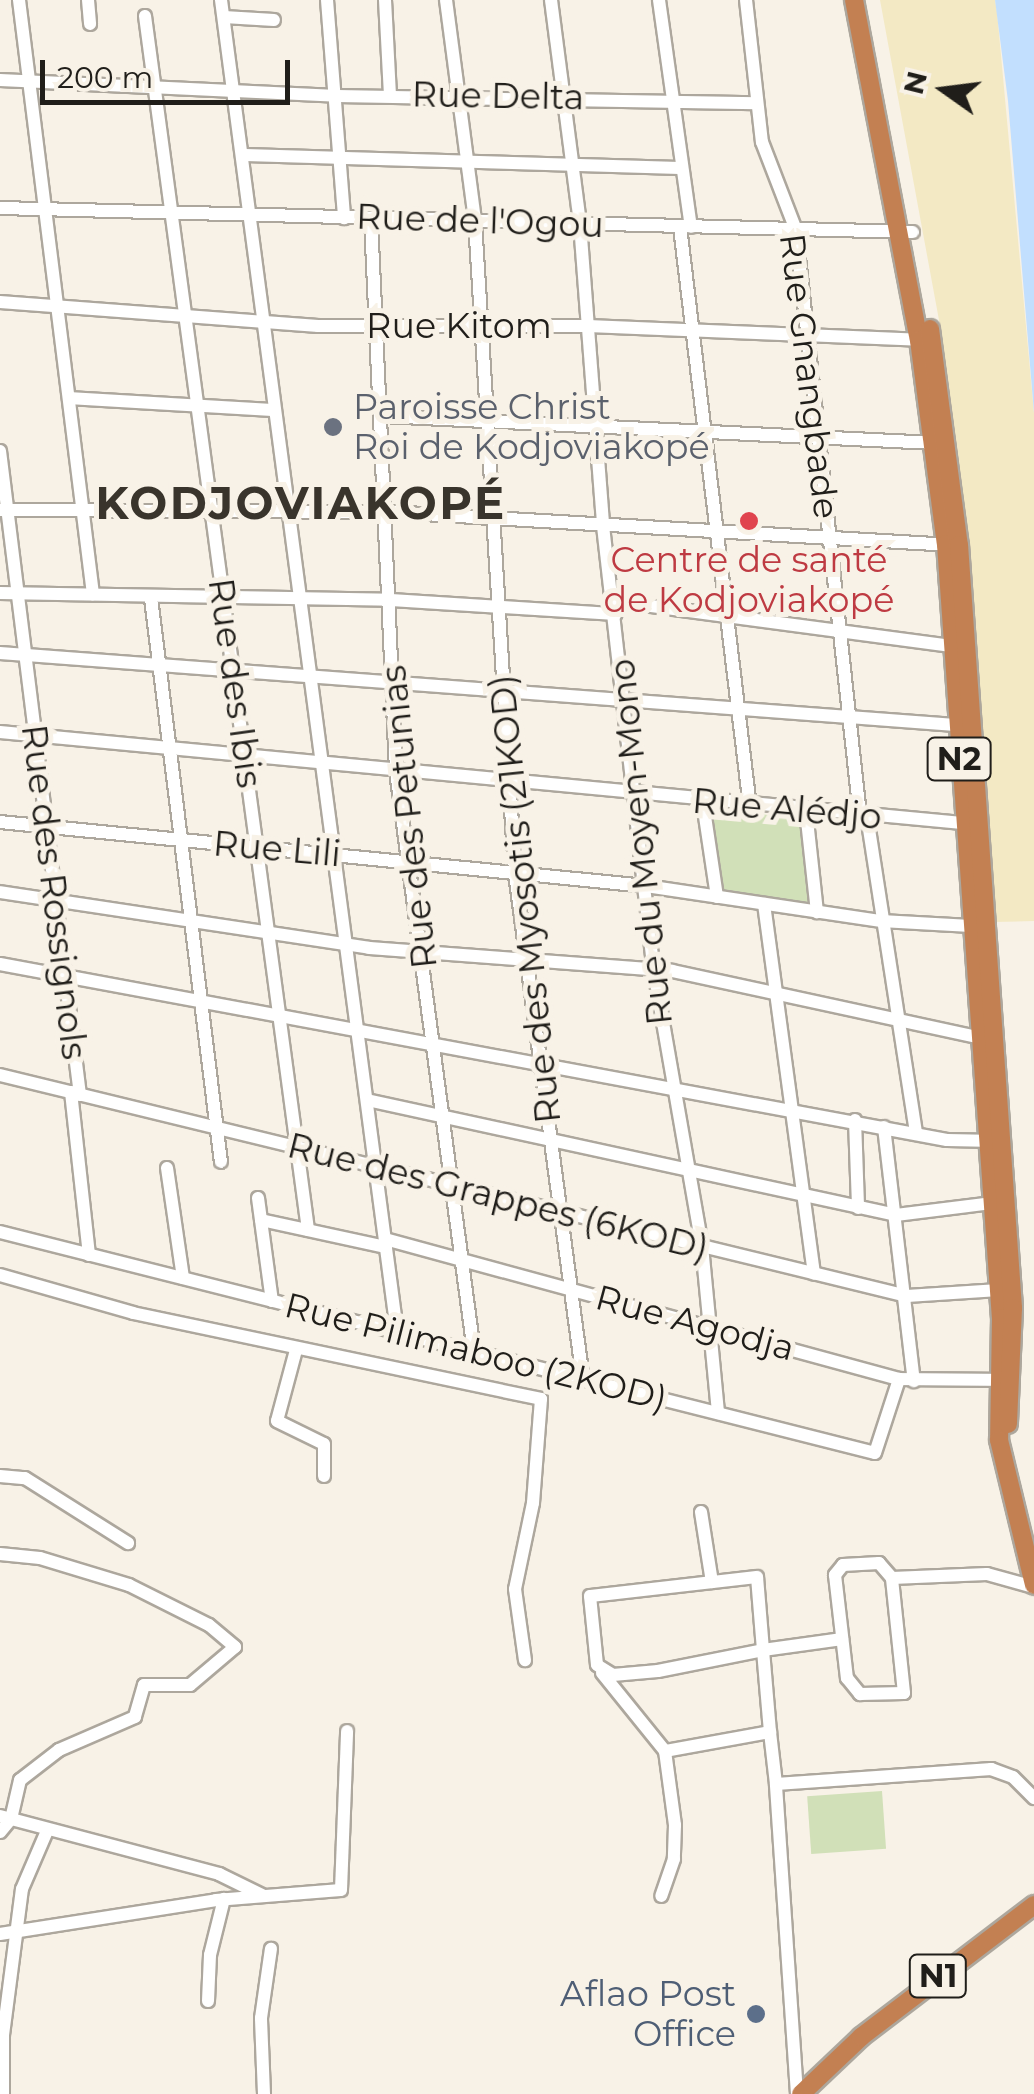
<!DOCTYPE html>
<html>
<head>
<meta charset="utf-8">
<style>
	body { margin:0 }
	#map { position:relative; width:1034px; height:2094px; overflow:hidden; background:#f8f2e7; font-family:Montserrat,sans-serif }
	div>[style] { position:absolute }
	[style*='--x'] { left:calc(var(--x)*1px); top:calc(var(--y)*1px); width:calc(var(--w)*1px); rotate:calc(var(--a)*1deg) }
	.green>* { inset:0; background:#d1e0b8; transform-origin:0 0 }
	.sand>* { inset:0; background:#f3e9c4 }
	.water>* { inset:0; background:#c2dffe }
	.roads { filter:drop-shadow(2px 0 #ada79d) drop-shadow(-2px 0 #ada79d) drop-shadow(0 2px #ada79d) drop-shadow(0 -2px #ada79d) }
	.minor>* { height:12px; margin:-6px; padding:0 6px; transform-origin:6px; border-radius:6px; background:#fff }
	.highway>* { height:18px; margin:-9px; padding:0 9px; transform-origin:9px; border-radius:9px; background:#c38052 }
	.dots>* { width:28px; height:28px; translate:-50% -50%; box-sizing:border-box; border:5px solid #f8f2e7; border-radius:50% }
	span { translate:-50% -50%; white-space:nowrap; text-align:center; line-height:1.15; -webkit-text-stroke:10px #f8f2e7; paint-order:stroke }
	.shield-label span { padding:2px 8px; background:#f8f2e7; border:2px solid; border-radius:8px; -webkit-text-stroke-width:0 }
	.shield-label { font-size:32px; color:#201e1a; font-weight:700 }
	.street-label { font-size:35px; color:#201e1a }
	.worship-label { font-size:35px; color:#5b616d }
	.left { translate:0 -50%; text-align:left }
	.health-label { font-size:35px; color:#be3a42 }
	.service-label { font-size:35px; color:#4e5e75 }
	.right { translate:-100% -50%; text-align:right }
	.district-label { font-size:45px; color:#39342c; font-weight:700; letter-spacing:2.5px }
	.north { position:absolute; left:894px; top:40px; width:100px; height:100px; -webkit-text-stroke:8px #f8f2e7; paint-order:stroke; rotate:284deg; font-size:28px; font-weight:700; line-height:40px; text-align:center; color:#201e1a }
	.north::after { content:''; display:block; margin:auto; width:35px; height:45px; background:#201e1a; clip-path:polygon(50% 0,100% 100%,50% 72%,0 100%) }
	.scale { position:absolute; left:40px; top:60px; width:250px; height:45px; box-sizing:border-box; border:5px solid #201e1a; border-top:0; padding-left:12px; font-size:30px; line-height:35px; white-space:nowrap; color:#201e1a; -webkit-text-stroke:8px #f8f2e7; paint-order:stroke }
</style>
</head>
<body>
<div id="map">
	<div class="green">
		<div style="clip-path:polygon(706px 810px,805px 818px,815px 905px,720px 891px)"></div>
		<div style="left:882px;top:1791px;width:58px;height:75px;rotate:86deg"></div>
	</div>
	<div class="sand">
		<div style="clip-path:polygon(880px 0,995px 0,997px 12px,1034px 413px,1034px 921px,993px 922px,967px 542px,941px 331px)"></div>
	</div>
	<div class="water">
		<div style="clip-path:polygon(995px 0,1034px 0,1034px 413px,1008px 101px)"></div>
	</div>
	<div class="roads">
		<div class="minor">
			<div style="--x:19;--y:0;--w:599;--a:82.9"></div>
			<div style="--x:88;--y:0;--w:24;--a:85"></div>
			<div style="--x:221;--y:0;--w:1344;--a:82.47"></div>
			<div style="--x:327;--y:0;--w:219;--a:85.5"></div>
			<div style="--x:385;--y:0;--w:95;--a:87"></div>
			<div style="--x:446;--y:0;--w:223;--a:82.5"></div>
			<div style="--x:475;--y:221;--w:653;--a:86.49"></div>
			<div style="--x:515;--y:873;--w:511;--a:82.35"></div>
			<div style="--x:551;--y:0;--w:226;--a:82.6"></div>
			<div style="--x:580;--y:224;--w:303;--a:85.6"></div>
			<div style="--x:603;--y:526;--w:448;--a:83.5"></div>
			<div style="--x:654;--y:971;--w:279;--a:80.1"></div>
			<div style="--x:702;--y:1246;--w:168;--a:84.5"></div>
			<div style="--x:659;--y:0;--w:229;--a:82"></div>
			<div style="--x:746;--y:0;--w:143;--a:83.6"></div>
			<div style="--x:762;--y:142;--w:94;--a:68.9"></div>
			<div style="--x:796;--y:230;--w:588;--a:83.76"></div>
			<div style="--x:145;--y:16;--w:1225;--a:82.35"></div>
			<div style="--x:224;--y:17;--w:50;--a:3.4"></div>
			<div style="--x:0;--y:80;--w:337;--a:2.7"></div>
			<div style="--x:337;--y:96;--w:420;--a:1"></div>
			<div style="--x:243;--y:155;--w:439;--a:1.7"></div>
			<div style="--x:0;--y:208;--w:913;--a:1.51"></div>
			<div style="--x:371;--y:220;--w:552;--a:87.4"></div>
			<div style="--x:396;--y:771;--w:586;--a:82.35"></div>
			<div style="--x:680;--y:227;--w:584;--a:83.12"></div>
			<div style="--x:0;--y:302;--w:319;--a:4.3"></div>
			<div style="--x:318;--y:326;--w:270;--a:0"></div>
			<div style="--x:588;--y:326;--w:331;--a:2.4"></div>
			<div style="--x:70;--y:398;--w:205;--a:3.4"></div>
			<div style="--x:382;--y:416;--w:553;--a:2.8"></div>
			<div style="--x:0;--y:451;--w:649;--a:82.92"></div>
			<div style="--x:0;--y:510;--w:389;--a:0.3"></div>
			<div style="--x:389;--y:512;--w:563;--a:3.36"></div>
			<div style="--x:0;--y:593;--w:391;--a:1"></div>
			<div style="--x:391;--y:600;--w:225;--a:3.6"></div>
			<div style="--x:151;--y:598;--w:568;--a:82.93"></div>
			<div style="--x:614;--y:601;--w:342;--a:7.6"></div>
			<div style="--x:0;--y:653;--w:958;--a:4.31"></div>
			<div style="--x:0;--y:732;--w:977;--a:5.4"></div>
			<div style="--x:703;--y:803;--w:95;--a:81.5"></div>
			<div style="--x:806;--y:811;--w:102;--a:83.8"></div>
			<div style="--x:867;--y:816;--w:321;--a:81.2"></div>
			<div style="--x:0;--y:822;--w:649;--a:5.66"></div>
			<div style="--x:646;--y:886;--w:238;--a:8.5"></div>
			<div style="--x:881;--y:921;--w:90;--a:3.2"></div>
			<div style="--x:0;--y:892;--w:373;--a:8.6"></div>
			<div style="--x:369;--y:948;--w:304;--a:4.3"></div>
			<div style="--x:672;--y:971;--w:316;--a:12.2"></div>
			<div style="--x:764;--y:904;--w:373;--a:82.3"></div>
			<div style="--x:0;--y:964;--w:963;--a:10.53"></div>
			<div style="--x:947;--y:1140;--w:49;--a:1.2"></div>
			<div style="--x:0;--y:1075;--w:934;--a:13.69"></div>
			<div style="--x:907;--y:1296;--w:92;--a:-3.7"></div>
			<div style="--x:71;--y:1092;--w:164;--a:83.7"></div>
			<div style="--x:367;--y:1100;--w:541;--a:12.26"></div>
			<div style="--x:896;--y:1215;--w:106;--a:-7.1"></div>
			<div style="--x:855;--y:1120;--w:88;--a:88"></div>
			<div style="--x:884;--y:1127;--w:256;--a:83.3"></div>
			<div style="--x:167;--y:1168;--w:111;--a:81.7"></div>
			<div style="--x:258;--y:1198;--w:104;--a:82.3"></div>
			<div style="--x:261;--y:1220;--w:128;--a:12.2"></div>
			<div style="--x:0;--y:1232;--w:902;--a:14.17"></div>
			<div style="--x:875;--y:1453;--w:78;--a:-72"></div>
			<div style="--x:385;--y:1239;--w:533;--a:15.24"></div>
			<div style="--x:899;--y:1379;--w:109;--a:0.5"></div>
			<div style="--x:0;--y:1275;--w:138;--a:15.9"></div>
			<div style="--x:133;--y:1313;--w:417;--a:11.9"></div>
			<div style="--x:541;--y:1399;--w:104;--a:94.4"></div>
			<div style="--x:533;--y:1503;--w:88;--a:101.8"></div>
			<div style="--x:515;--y:1589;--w:72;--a:82"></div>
			<div style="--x:296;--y:1350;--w:73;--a:105"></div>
			<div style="--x:277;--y:1421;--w:52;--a:26.1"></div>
			<div style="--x:324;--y:1444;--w:32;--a:90"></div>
			<div style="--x:0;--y:1476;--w:25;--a:5"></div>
			<div style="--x:25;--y:1478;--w:122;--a:32.3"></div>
			<div style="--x:701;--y:1512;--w:71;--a:81.1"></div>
			<div style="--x:0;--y:1554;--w:40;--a:5.7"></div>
			<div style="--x:40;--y:1558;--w:93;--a:16.9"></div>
			<div style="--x:129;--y:1585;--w:89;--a:26.6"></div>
			<div style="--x:209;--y:1625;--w:34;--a:40"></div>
			<div style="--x:235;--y:1647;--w:59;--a:139.8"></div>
			<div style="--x:190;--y:1685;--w:46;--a:180"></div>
			<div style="--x:144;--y:1685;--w:33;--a:106"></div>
			<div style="--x:135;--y:1717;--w:83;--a:156.5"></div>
			<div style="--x:59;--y:1750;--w:49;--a:142.4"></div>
			<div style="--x:20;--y:1780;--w:40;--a:103"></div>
			<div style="--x:11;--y:1819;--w:17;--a:130"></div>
			<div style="--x:892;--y:1578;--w:20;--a:-131"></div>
			<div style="--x:879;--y:1563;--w:36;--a:177"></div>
			<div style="--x:843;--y:1565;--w:13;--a:129"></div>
			<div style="--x:835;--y:1575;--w:104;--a:83.4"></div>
			<div style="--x:847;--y:1678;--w:21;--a:51"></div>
			<div style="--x:860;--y:1694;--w:44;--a:-1.3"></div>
			<div style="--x:904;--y:1693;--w:116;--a:-96"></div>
			<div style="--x:892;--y:1578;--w:95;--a:-2.4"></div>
			<div style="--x:987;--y:1574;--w:49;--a:15.5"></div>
			<div style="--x:602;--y:1673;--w:100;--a:51.1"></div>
			<div style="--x:665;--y:1751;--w:75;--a:82.3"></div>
			<div style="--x:675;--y:1825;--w:34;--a:92"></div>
			<div style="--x:674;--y:1859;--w:39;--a:109"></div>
			<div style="--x:665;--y:1751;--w:107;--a:-10.3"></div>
			<div style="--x:776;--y:1784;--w:216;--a:-4"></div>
			<div style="--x:991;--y:1769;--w:23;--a:20"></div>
			<div style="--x:1013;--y:1777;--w:30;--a:45"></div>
			<div style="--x:0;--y:1816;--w:227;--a:14.8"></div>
			<div style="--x:219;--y:1874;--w:50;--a:26.1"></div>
			<div style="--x:0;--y:1934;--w:219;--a:-8.9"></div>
			<div style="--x:216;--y:1900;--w:125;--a:-4.6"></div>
			<div style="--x:341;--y:1890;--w:159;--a:-87.8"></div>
			<div style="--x:208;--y:2001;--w:46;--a:-87.5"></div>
			<div style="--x:210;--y:1955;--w:58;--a:-76"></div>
			<div style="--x:3;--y:2094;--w:59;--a:-90"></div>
			<div style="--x:3;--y:2035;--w:147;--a:-82.6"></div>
			<div style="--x:22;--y:1889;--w:63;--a:-66.7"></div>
			<div style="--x:264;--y:2094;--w:76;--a:-92.3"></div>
			<div style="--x:261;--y:2018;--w:70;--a:-81.8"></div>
			<div style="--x:797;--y:2094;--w:311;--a:-93.9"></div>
			<div style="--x:776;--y:1784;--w:52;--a:-96.6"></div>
			<div style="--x:770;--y:1732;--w:82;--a:-94.9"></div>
			<div style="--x:763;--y:1650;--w:73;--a:-94.7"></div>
			<div style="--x:757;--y:1577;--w:168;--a:173.5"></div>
			<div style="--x:590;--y:1596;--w:69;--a:84.2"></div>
			<div style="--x:597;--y:1665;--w:19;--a:32"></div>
			<div style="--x:613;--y:1675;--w:45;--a:-5.1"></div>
			<div style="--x:658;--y:1671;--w:107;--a:-11.3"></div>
			<div style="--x:763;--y:1650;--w:80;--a:-7.9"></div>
		</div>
		<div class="highway">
			<div style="--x:854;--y:0;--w:346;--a:79.2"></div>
			<div style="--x:919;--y:340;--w:206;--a:82.5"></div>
			<div style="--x:946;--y:544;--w:776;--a:85.94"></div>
			<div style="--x:1001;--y:1318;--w:122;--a:90.9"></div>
			<div style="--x:999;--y:1440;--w:149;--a:76.4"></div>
			<div style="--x:930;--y:329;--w:218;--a:82.4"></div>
			<div style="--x:959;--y:545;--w:765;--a:85.95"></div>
			<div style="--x:1013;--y:1308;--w:116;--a:92.5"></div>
			<div style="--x:801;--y:2094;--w:83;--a:-43.5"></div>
			<div style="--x:861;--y:2037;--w:218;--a:-37.3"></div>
		</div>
	</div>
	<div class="dots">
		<div style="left:333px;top:427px;background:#6b7280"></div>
		<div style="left:749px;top:521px;background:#e0444e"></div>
		<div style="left:756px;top:2014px;background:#5c6f8a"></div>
	</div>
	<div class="shield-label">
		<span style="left:959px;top:759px">N2</span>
		<span style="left:938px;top:1976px">N1</span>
	</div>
	<div class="street-label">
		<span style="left:498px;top:96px;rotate:1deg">Rue Delta</span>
		<span style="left:480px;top:221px;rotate:2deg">Rue de l'Ogou</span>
		<span style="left:459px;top:326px">Rue Kitom</span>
		<span style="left:809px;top:376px;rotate:83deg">Rue Gnangbade</span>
		<span style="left:235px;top:683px;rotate:82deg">Rue des Ibis</span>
		<span style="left:787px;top:809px;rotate:5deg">Rue Alédjo</span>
		<span style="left:409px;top:817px;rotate:-96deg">Rue des Petunias</span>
		<span style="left:641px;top:842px;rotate:-96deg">Rue du Moyen-Mono</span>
		<span style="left:277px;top:849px;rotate:5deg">Rue Lili</span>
		<span style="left:54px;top:892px;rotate:83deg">Rue des Rossignols</span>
		<span style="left:525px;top:899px;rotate:-96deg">Rue des Myosotis (21KOD)</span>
		<span style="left:498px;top:1197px;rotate:14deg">Rue des Grappes (6KOD)</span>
		<span style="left:695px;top:1323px;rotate:15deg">Rue Agodja</span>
		<span style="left:476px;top:1352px;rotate:14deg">Rue Pilimaboo (2KOD)</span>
	</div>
	<div class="worship-label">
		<span class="left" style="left:353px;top:427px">Paroisse Christ<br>Roi de Kodjoviakopé</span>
	</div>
	<div class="health-label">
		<span style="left:749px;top:580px">Centre de santé<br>de Kodjoviakopé</span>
	</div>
	<div class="service-label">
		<span class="right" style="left:736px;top:2014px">Aflao Post<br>Office</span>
	</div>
	<div class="district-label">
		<span style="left:301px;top:503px">KODJOVIAKOPÉ</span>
	</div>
	<div class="north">N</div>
	<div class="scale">200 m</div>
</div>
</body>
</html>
